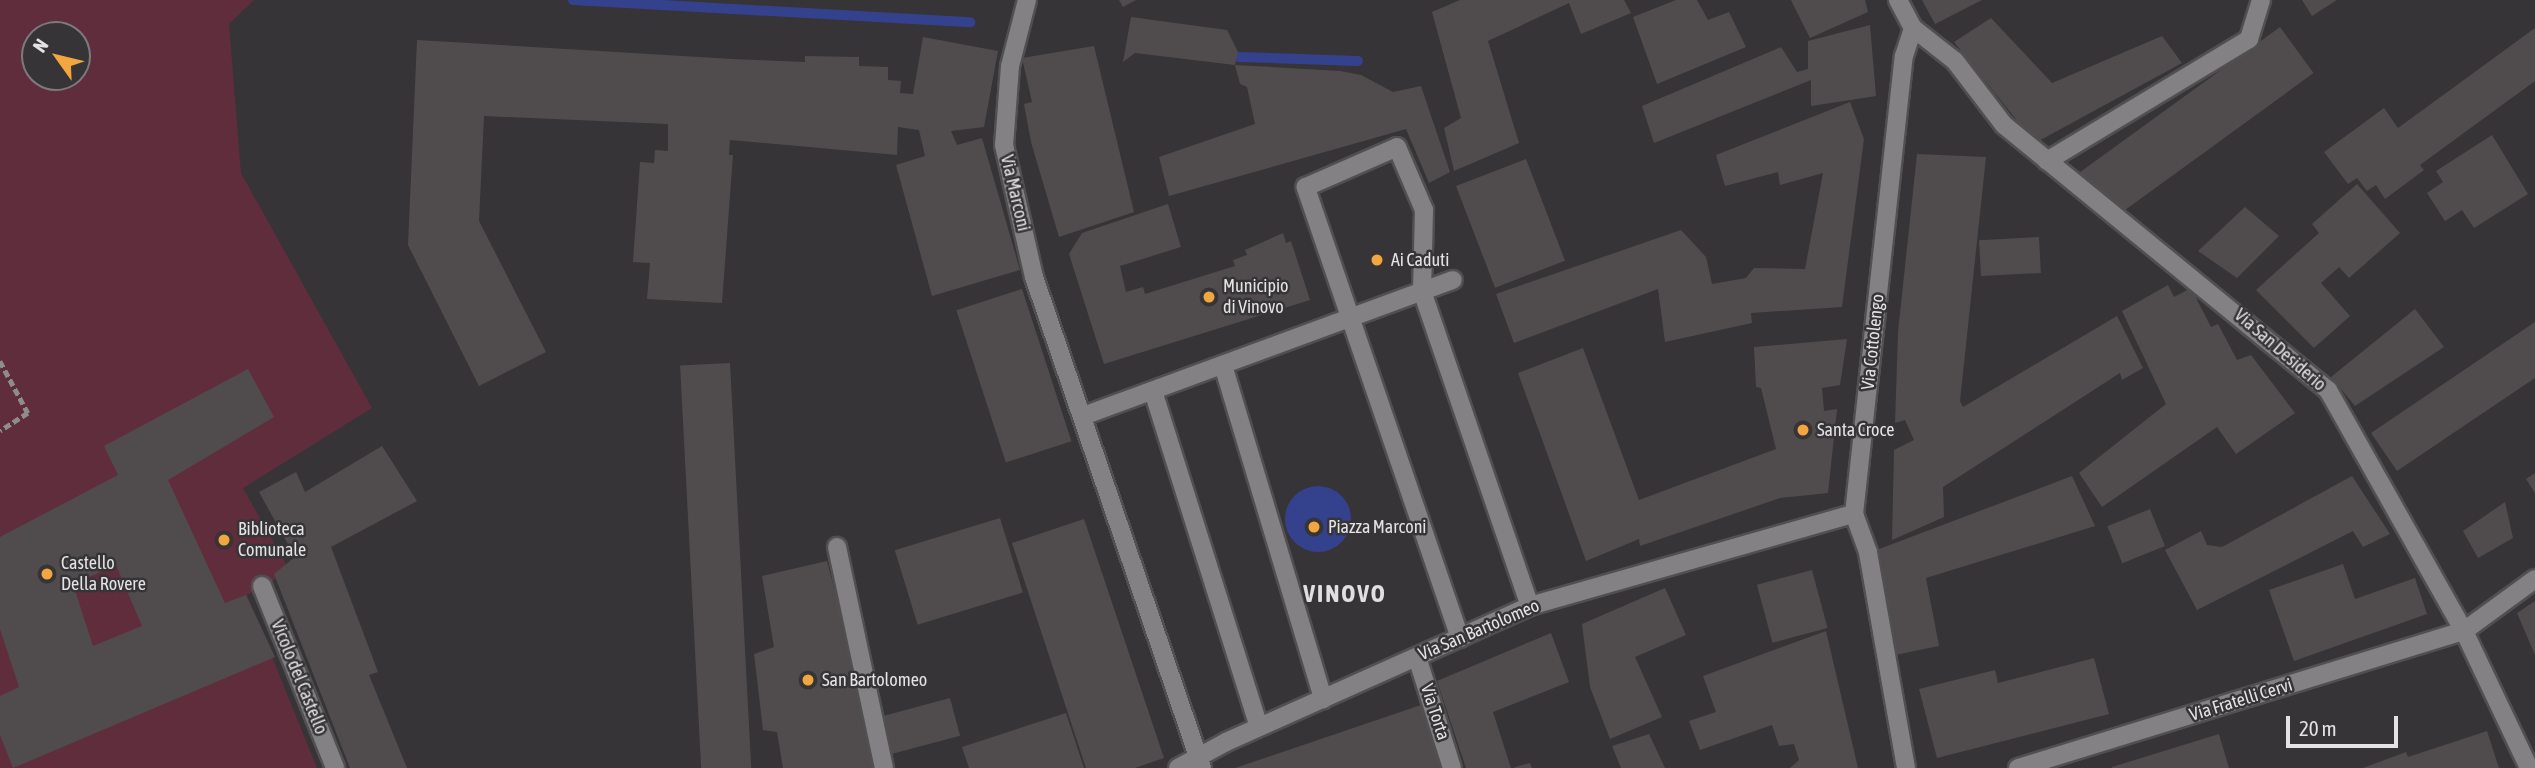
<!DOCTYPE html>
<html>
<head>
<meta charset="utf-8">
<style>
	body { margin:0 }
	#map { position:relative; width:2535px; height:768px; overflow:hidden; background:#363436; font-family:"Asap Condensed",sans-serif }
	div>[style] { position:absolute }
	[style*='--x'] { left:calc(var(--x)*1px); top:calc(var(--y)*1px); width:calc(var(--w)*1px); rotate:calc(var(--a)*1deg) }
	.green>* { inset:0; background:#602d3c }
	.water>* { inset:0; background:#34428d }
	.round { border-radius:50% }
	.stream>* { height:10px; margin:-5px; padding:0 5px; transform-origin:5px; border-radius:5px; background:#34428d }
	.building>* { inset:0; background:#504c4e; transform-origin:0 0 }
	.path>* { height:4.5px; margin-top:-2.25px; transform-origin:0; background:repeating-linear-gradient(90deg,#8e8d8e 0 7px,transparent 0 10.5px) }
	.roads { filter:drop-shadow(2px 0 #515051) drop-shadow(-2px 0 #515051) drop-shadow(0 2px #515051) drop-shadow(0 -2px #515051) }
	.minor>* { height:18px; margin:-9px; padding:0 9px; transform-origin:9px; border-radius:9px; background:#838184 }
	.dots>* { width:19px; height:19px; translate:-50% -50%; box-sizing:border-box; border:4px solid #363436; border-radius:50% }
	span { translate:-50% -50%; white-space:nowrap; text-align:center; line-height:1.15; -webkit-text-stroke:5px #363436; paint-order:stroke }
	.street-label { font-size:18px; color:#e4e3e4 }
	.poi-label { font-size:18px; color:#e4e3e4 }
	.left { translate:0 -50%; text-align:left }
	.district-label { font-size:24px; color:#e1dfe2; font-weight:700; letter-spacing:2px }
	.north { position:absolute; left:21px; top:21px; width:70px; height:70px; box-sizing:border-box; background:#363436; border:2px solid #7c7a7c; border-radius:50%; rotate:304deg; font-size:19px; font-weight:700; line-height:28px; text-align:center; color:#e4e3e4 }
	.north::after { content:''; display:block; margin:auto; width:24px; height:32px; background:#f1a63f; clip-path:polygon(50% 0,100% 100%,50% 72%,0 100%) }
	.scale { position:absolute; left:2286px; top:716px; width:112px; height:32px; box-sizing:border-box; border:4px solid #e4e3e4; border-top:0; padding-left:9px; font-size:21px; line-height:24px; white-space:nowrap; color:#e4e3e4; -webkit-text-stroke:5px #363436; paint-order:stroke }
</style>
</head>
<body>
<div id="map">
	<div class="green">
		<div style="clip-path:polygon(evenodd,0 0,254px 0,229px 24px,241px 173px,372px 408px,243px 488px,290px 571px,247px 595px,317px 768px,0 768px,0 0,35px 35px,77px 35px,77px 77px,35px 77px,35px 35px)"></div>
	</div>
	<div class="water">
		<div class="round" style="left:1285px;top:486px;width:66px;height:66px"></div>
	</div>
	<div class="stream">
		<div style="--x:573;--y:0;--w:398;--a:3.2"></div>
		<div style="--x:1239;--y:57;--w:119;--a:1.9"></div>
	</div>
	<div class="building">
		<div style="clip-path:polygon(1119px 0,1136px 0,1123px 7px)"></div>
		<div style="clip-path:polygon(1460px 0,1624px 0,1631px 13px,1581px 34px,1569px 3px,1488px 41px,1519px 143px,1454px 171px,1444px 128px,1461px 118px,1432px 12px)"></div>
		<div style="clip-path:polygon(1676px 0,1697px 0,1708px 20px,1729px 12px,1746px 47px,1657px 84px,1633px 17px)"></div>
		<div style="clip-path:polygon(1791px 0,1865px 0,1868px 12px,1810px 38px)"></div>
		<div style="clip-path:polygon(1922px 0,1982px 0,1935px 24px)"></div>
		<div style="clip-path:polygon(2302px 0,2337px 0,2312px 16px)"></div>
		<div style="clip-path:polygon(1131px 17px,1227px 30px,1238px 52px,1235px 65px,1135px 53px,1123px 62px)"></div>
		<div style="clip-path:polygon(1991px 18px,2052px 83px,2162px 36px,2182px 63px,2035px 143px,1954px 42px)"></div>
		<div style="clip-path:polygon(1870px 25px,1876px 96px,1811px 106px,1811px 80px,1654px 143px,1642px 106px,1781px 47px,1797px 72px,1808px 69px,1808px 41px)"></div>
		<div style="left:2280px;top:27px;width:57px;height:252px;rotate:54deg"></div>
		<div style="clip-path:polygon(2535px 28px,2535px 81px,2420px 165px,2424px 170px,2385px 199px,2376px 185px,2367px 191px,2357px 178px,2348px 184px,2324px 152px,2384px 108px,2398px 128px)"></div>
		<div style="clip-path:polygon(923px 37px,998px 51px,984px 127px,951px 131px,957px 145px,982px 138px,1020px 270px,932px 296px,896px 165px,925px 156px,919px 130px,898px 127px,897px 155px,730px 140px,729px 155px,733px 155px,722px 303px,647px 299px,650px 263px,633px 262px,640px 162px,654px 163px,655px 150px,668px 151px,668px 124px,484px 116px,479px 221px,546px 352px,479px 386px,408px 245px,417px 40px,732px 59px,805px 62px,805px 56px,859px 57px,859px 66px,888px 67px,888px 80px,901px 81px,900px 93px,913px 94px)"></div>
		<div style="clip-path:polygon(1094px 46px,1134px 212px,1059px 237px,1031px 142px,1024px 104px,1032px 102px,1022px 58px)"></div>
		<div style="clip-path:polygon(1235px 65px,1340px 71px,1361px 75px,1393px 92px,1421px 86px,1450px 172px,1429px 183px,1406px 129px,1169px 196px,1159px 157px,1255px 124px,1247px 87px,1240px 84px)"></div>
		<div style="clip-path:polygon(1850px 102px,1864px 139px,1842px 307px,1751px 313px,1752px 323px,1665px 342px,1658px 289px,1514px 343px,1496px 294px,1681px 230px,1706px 257px,1712px 284px,1746px 278px,1754px 268px,1805px 269px,1823px 173px,1780px 185px,1778px 172px,1725px 186px,1716px 155px)"></div>
		<div style="clip-path:polygon(2492px 135px,2528px 194px,2474px 228px,2462px 210px,2445px 221px,2427px 193px,2443px 182px,2436px 171px)"></div>
		<div style="clip-path:polygon(1917px 154px,1986px 157px,1960px 401px,1963px 407px,2117px 316px,2143px 368px,2122px 380px,2120px 373px,1943px 487px,1944px 517px,1892px 540px,1894px 450px,1914px 440px,1905px 420px,1895px 423px,1898px 332px)"></div>
		<div style="left:1526px;top:159px;width:109px;height:75px;rotate:69deg"></div>
		<div style="clip-path:polygon(2357px 184px,2400px 233px,2349px 278px,2339px 267px,2321px 283px,2350px 316px,2314px 348px,2256px 290px,2319px 233px,2312px 224px)"></div>
		<div style="clip-path:polygon(1168px 204px,1181px 247px,1120px 266px,1126px 292px,1143px 287px,1145px 294px,1235px 266px,1233px 260px,1247px 255px,1245px 250px,1283px 233px,1286px 243px,1291px 241px,1310px 300px,1104px 364px,1069px 254px,1082px 233px)"></div>
		<div style="clip-path:polygon(2245px 207px,2279px 236px,2237px 278px,2198px 251px)"></div>
		<div style="left:2039px;top:237px;width:36px;height:60px;rotate:87deg"></div>
		<div style="clip-path:polygon(2168px 285px,2174px 297px,2191px 288px,2211px 327px,2218px 324px,2237px 360px,2251px 355px,2295px 413px,2236px 454px,2217px 427px,2102px 507px,2079px 473px,2166px 404px,2122px 311px)"></div>
		<div style="left:1022px;top:289px;width:160px;height:69px;rotate:72deg"></div>
		<div style="clip-path:polygon(2415px 309px,2444px 347px,2355px 406px,2331px 377px)"></div>
		<div style="clip-path:polygon(2535px 322px,2535px 378px,2397px 471px,2371px 433px)"></div>
		<div style="clip-path:polygon(1847px 339px,1840px 385px,1822px 388px,1824px 411px,1837px 409px,1828px 493px,1780px 498px,1640px 546px,1639px 539px,1586px 561px,1518px 373px,1583px 348px,1639px 500px,1776px 449px,1761px 388px,1756px 387px,1754px 347px)"></div>
		<div style="left:730px;top:363px;width:406px;height:50px;rotate:87deg"></div>
		<div style="clip-path:polygon(evenodd,248px 369px,274px 417px,168px 480px,225px 603px,246px 595px,275px 657px,13px 768px,0 735px,0 696px,19px 687px,0 629px,0 537px,118px 475px,104px 446px,248px 369px,116px 565px,142px 626px,93px 646px,73px 584px,116px 565px)"></div>
		<div style="clip-path:polygon(382px 446px,417px 501px,331px 547px,378px 672px,369px 675px,407px 768px,350px 768px,274px 574px,295px 557px,259px 492px,296px 472px,305px 492px)"></div>
		<div style="clip-path:polygon(2535px 473px,2535px 493px,2526px 479px)"></div>
		<div style="clip-path:polygon(2072px 476px,2095px 526px,1926px 578px,1939px 646px,1895px 655px,1874px 551px)"></div>
		<div style="clip-path:polygon(2352px 476px,2390px 534px,2363px 547px,2353px 531px,2197px 610px,2165px 550px,2201px 531px,2207px 545px,2222px 547px)"></div>
		<div style="clip-path:polygon(2505px 502px,2513px 538px,2478px 558px,2463px 531px)"></div>
		<div style="left:2150px;top:509px;width:40px;height:46px;rotate:68deg"></div>
		<div style="left:1000px;top:518px;width:78px;height:110px;rotate:73deg"></div>
		<div style="clip-path:polygon(1084px 519px,1164px 758px,1135px 768px,1086px 768px,1012px 543px)"></div>
		<div style="clip-path:polygon(827px 561px,865px 706px,877px 768px,783px 768px,777px 732px,763px 730px,754px 654px,774px 647px,762px 576px)"></div>
		<div style="clip-path:polygon(2343px 564px,2355px 599px,2415px 578px,2427px 614px,2294px 661px,2269px 590px)"></div>
		<div style="left:1812px;top:570px;width:60px;height:57px;rotate:75deg"></div>
		<div style="clip-path:polygon(1665px 588px,1686px 635px,1635px 657px,1662px 717px,1610px 739px,1590px 687px,1582px 624px)"></div>
		<div style="clip-path:polygon(2535px 601px,2535px 655px,2517px 613px)"></div>
		<div style="clip-path:polygon(1826px 631px,1858px 768px,1790px 768px,1799px 760px,1794px 744px,1779px 746px,1772px 725px,1700px 750px,1689px 721px,1716px 712px,1703px 676px)"></div>
		<div style="clip-path:polygon(1551px 633px,1569px 682px,1493px 712px,1511px 768px,1466px 768px,1437px 681px)"></div>
		<div style="clip-path:polygon(2094px 658px,2109px 714px,1937px 758px,1919px 689px,1995px 670px,1998px 683px)"></div>
		<div style="left:950px;top:698px;width:39px;height:73px;rotate:75deg"></div>
		<div style="clip-path:polygon(1421px 705px,1442px 768px,1235px 768px)"></div>
		<div style="clip-path:polygon(1066px 713px,1084px 768px,969px 768px,962px 747px)"></div>
		<div style="clip-path:polygon(2487px 731px,2499px 768px,2363px 768px,2406px 752px,2408px 757px)"></div>
		<div style="clip-path:polygon(1649px 734px,1665px 768px,1621px 768px,1612px 746px)"></div>
		<div style="clip-path:polygon(2219px 734px,2229px 768px,2112px 768px,2112px 767px)"></div>
		<div style="clip-path:polygon(1530px 763px,1532px 768px,1515px 768px,1515px 767px)"></div>
	</div>
	<div class="path">
		<div style="--x:0;--y:361;--w:59;--a:61.7"></div>
		<div style="--x:28;--y:413;--w:33;--a:147"></div>
	</div>
	<div class="roads">
		<div class="minor">
			<div style="--x:1027;--y:0;--w:68;--a:104.4"></div>
			<div style="--x:1010;--y:66;--w:79;--a:94.3"></div>
			<div style="--x:1004;--y:145;--w:135;--a:77.2"></div>
			<div style="--x:1034;--y:277;--w:519;--a:71.11"></div>
			<div style="--x:1898;--y:0;--w:32;--a:62"></div>
			<div style="--x:1913;--y:28;--w:53;--a:38.2"></div>
			<div style="--x:1955;--y:61;--w:81;--a:52.6"></div>
			<div style="--x:2004;--y:125;--w:419;--a:39.3"></div>
			<div style="--x:2328;--y:390;--w:277;--a:60.6"></div>
			<div style="--x:2464;--y:631;--w:152;--a:64.6"></div>
			<div style="--x:2047;--y:161;--w:236;--a:-31.1"></div>
			<div style="--x:2249;--y:39;--w:41;--a:-72.9"></div>
			<div style="--x:1223;--y:365;--w:349;--a:73.3"></div>
			<div style="--x:1153;--y:391;--w:352;--a:72.5"></div>
			<div style="--x:1083;--y:416;--w:394;--a:-20.2"></div>
			<div style="--x:837;--y:547;--w:226;--a:78"></div>
			<div style="--x:262;--y:586;--w:196;--a:68.1"></div>
			<div style="--x:1460;--y:638;--w:477;--a:-108.9"></div>
			<div style="--x:1306;--y:187;--w:99;--a:-23.7"></div>
			<div style="--x:1397;--y:147;--w:69;--a:66.8"></div>
			<div style="--x:1424;--y:210;--w:81;--a:91.4"></div>
			<div style="--x:1422;--y:291;--w:333;--a:71.1"></div>
			<div style="--x:1417;--y:657;--w:116;--a:72.5"></div>
			<div style="--x:1178;--y:768;--w:55;--a:-28.4"></div>
			<div style="--x:1226;--y:742;--w:333;--a:-24.1"></div>
			<div style="--x:1530;--y:606;--w:337;--a:-15.9"></div>
			<div style="--x:1906;--y:768;--w:219;--a:-100"></div>
			<div style="--x:1868;--y:552;--w:40;--a:-110.2"></div>
			<div style="--x:1854;--y:514;--w:461;--a:-83.8"></div>
			<div style="--x:1904;--y:56;--w:29;--a:-72"></div>
			<div style="--x:2018;--y:768;--w:467;--a:-17.1"></div>
			<div style="--x:2464;--y:631;--w:88;--a:-36.2"></div>
		</div>
	</div>
	<div class="dots">
		<div style="left:1377px;top:260px;background:#f1a63f"></div>
		<div style="left:1209px;top:297px;background:#f1a63f"></div>
		<div style="left:1803px;top:430px;background:#f1a63f"></div>
		<div style="left:1314px;top:527px;background:#f1a63f"></div>
		<div style="left:224px;top:540px;background:#f1a63f"></div>
		<div style="left:47px;top:574px;background:#f1a63f"></div>
		<div style="left:808px;top:680px;background:#f1a63f"></div>
	</div>
	<div class="street-label">
		<span style="left:1015px;top:193px;rotate:77deg">Via Marconi</span>
		<span style="left:1873px;top:342px;rotate:-84deg">Via Cottolengo</span>
		<span style="left:2280px;top:350px;rotate:41deg">Via San Desiderio</span>
		<span style="left:1479px;top:630px;rotate:-23deg">Via San Bartolomeo</span>
		<span style="left:299px;top:677px;rotate:68deg">Vicolo del Castello</span>
		<span style="left:2241px;top:700px;rotate:-17deg">Via Fratelli Cervi</span>
		<span style="left:1435px;top:712px;rotate:72deg">Via Torta</span>
	</div>
	<div class="poi-label">
		<span class="left" style="left:1391px;top:260px">Ai Caduti</span>
		<span class="left" style="left:1223px;top:297px">Municipio<br>di Vinovo</span>
		<span class="left" style="left:1817px;top:430px">Santa Croce</span>
		<span class="left" style="left:1328px;top:527px">Piazza Marconi</span>
		<span class="left" style="left:238px;top:540px">Biblioteca<br>Comunale</span>
		<span class="left" style="left:61px;top:574px">Castello<br>Della Rovere</span>
		<span class="left" style="left:822px;top:680px">San Bartolomeo</span>
	</div>
	<div class="district-label">
		<span style="left:1345px;top:594px">VINOVO</span>
	</div>
	<div class="north">N</div>
	<div class="scale">20 m</div>
</div>
</body>
</html>
